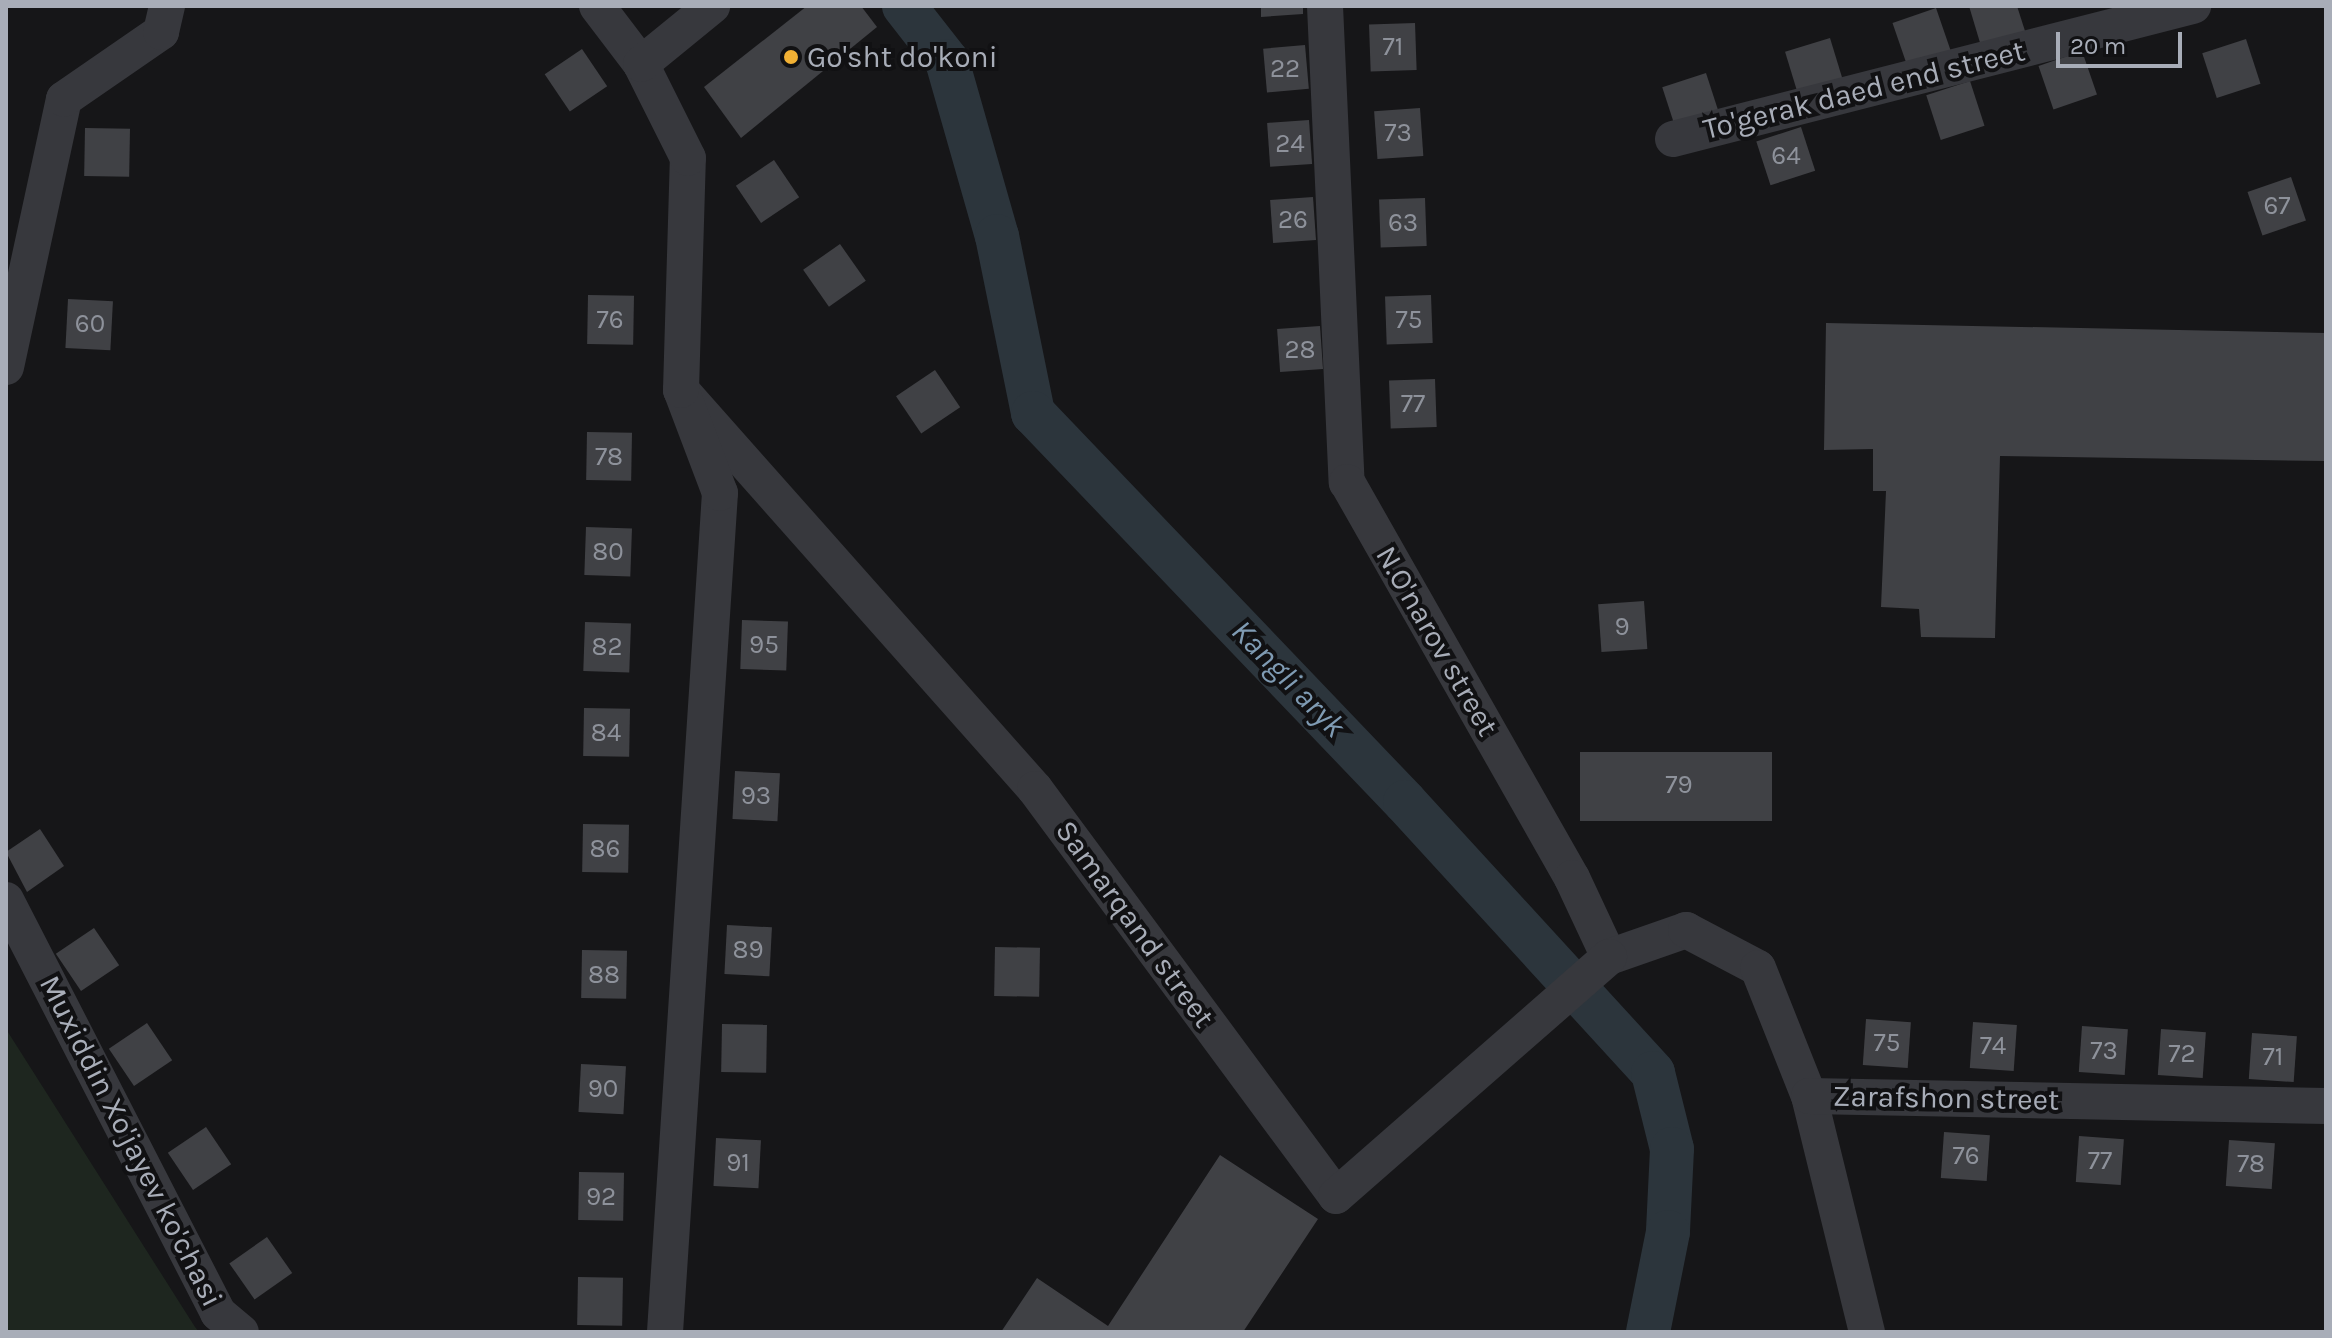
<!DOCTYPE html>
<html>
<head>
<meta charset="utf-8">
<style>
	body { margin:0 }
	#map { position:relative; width:2332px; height:1338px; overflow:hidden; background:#161618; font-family:Karla,sans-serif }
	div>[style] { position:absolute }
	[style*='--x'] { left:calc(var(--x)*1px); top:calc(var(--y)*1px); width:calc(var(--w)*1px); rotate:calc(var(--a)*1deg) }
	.green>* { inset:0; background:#1e261f }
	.canal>* { height:44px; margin:-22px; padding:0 22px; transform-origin:22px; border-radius:22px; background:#2c353c }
	.building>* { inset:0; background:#404145; transform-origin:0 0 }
	.street>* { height:36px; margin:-18px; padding:0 18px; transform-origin:18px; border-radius:18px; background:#37383d }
	.dots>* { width:22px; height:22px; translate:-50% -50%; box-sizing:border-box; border:4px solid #111113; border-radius:50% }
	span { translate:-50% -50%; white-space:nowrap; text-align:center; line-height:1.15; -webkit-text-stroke:8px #111113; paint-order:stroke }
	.number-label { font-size:26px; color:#8e929b }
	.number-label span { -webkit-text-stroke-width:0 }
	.poi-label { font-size:30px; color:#a8adb8 }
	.left { translate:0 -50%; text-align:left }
	.street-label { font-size:30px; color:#a8adb8 }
	.water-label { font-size:32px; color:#7f9bb3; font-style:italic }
	.frame { position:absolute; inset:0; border:8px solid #a8adb8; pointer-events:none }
	.scale { position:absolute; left:2056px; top:32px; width:126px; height:36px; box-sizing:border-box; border:4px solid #a8adb8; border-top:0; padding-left:10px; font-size:24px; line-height:28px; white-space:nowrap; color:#a8adb8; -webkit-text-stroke:6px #111113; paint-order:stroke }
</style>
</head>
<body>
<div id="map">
	<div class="green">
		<div style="clip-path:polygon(6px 1029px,195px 1327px,199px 1332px,6px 1332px)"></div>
	</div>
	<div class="canal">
		<div style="--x:904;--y:6;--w:70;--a:52"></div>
		<div style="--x:947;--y:61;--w:182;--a:74.1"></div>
		<div style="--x:997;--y:236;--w:181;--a:78.5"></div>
		<div style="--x:1033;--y:413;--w:538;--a:46.28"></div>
		<div style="--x:1405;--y:802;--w:367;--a:47.5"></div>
		<div style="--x:1653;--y:1073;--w:78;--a:76"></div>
		<div style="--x:1672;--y:1149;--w:83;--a:92.8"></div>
		<div style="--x:1668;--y:1232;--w:102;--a:101.3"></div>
	</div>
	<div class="building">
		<div style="clip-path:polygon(807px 6px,861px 6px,877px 27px,741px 138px,704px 87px)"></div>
		<div style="clip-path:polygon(1261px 6px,1303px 6px,1303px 14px,1261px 17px)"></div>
		<div style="clip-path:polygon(1969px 6px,2017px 6px,2025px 31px,1981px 46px)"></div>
		<div style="left:1936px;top:8px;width:46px;height:46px;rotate:71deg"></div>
		<div style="left:1415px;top:23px;width:47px;height:46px;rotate:88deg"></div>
		<div style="left:1830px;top:38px;width:47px;height:47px;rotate:73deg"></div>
		<div style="left:2246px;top:39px;width:47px;height:46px;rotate:72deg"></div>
		<div style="left:1305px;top:45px;width:44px;height:42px;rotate:85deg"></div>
		<div style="left:582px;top:49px;width:45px;height:45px;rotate:56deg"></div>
		<div style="left:2082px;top:51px;width:46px;height:46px;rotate:71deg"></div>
		<div style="left:1706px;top:73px;width:46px;height:46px;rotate:72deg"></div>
		<div style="left:1970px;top:81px;width:47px;height:46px;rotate:72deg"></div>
		<div style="left:1420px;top:108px;width:48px;height:46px;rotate:86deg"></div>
		<div style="left:1309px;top:120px;width:44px;height:42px;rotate:86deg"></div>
		<div style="left:1801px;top:127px;width:46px;height:47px;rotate:72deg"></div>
		<div style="left:85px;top:128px;width:45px;height:48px;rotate:1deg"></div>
		<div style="left:774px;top:160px;width:45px;height:46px;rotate:56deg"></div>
		<div style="left:2291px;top:177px;width:46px;height:46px;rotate:71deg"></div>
		<div style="left:1313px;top:197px;width:43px;height:43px;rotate:86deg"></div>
		<div style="left:1425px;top:198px;width:48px;height:46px;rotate:88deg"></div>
		<div style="left:840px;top:244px;width:45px;height:45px;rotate:55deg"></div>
		<div style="left:588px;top:295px;width:46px;height:49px;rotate:1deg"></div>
		<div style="left:1431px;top:295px;width:48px;height:46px;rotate:88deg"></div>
		<div style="left:68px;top:299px;width:45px;height:49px;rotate:3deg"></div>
		<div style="clip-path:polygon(1826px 323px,2326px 333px,2326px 461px,2000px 456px,1995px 638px,1921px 637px,1919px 609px,1881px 607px,1886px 491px,1873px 491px,1873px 449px,1824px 450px)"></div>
		<div style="left:1320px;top:326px;width:43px;height:43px;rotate:86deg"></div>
		<div style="left:935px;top:370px;width:45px;height:47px;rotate:56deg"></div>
		<div style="left:1435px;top:379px;width:48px;height:46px;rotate:88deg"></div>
		<div style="left:587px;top:432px;width:45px;height:48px;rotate:1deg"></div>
		<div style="left:586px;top:527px;width:46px;height:48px;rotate:2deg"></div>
		<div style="left:1644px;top:601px;width:48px;height:46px;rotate:86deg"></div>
		<div style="left:742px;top:620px;width:46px;height:49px;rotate:2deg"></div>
		<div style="left:585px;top:622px;width:46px;height:49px;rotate:2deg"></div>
		<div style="left:584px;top:708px;width:46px;height:48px;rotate:1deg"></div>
		<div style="left:1580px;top:752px;width:192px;height:69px"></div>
		<div style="left:735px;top:771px;width:45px;height:48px;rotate:3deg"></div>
		<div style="left:583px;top:824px;width:46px;height:48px;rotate:1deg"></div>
		<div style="clip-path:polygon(40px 829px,64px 866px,27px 892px,6px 852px)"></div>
		<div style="left:727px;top:925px;width:45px;height:49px;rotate:3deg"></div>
		<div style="left:94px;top:928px;width:45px;height:46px;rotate:56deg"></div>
		<div style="left:995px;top:947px;width:45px;height:49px;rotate:1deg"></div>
		<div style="left:582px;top:950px;width:45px;height:48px;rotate:1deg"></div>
		<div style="left:1866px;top:1019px;width:45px;height:46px;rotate:4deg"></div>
		<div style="left:1973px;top:1022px;width:44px;height:46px;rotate:4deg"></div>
		<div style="left:147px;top:1023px;width:45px;height:46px;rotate:56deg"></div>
		<div style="left:722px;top:1024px;width:45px;height:48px;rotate:1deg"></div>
		<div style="left:2082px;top:1026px;width:46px;height:46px;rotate:4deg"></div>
		<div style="left:2161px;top:1029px;width:45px;height:46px;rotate:4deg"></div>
		<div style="left:2252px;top:1033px;width:45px;height:46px;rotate:4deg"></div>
		<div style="left:581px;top:1064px;width:45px;height:48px;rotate:3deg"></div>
		<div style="left:206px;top:1127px;width:45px;height:46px;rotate:56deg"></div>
		<div style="left:1944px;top:1132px;width:46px;height:46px;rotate:4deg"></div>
		<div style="left:2079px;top:1136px;width:45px;height:46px;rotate:4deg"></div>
		<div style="left:716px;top:1138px;width:45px;height:48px;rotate:3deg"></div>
		<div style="left:2229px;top:1140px;width:46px;height:46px;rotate:4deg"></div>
		<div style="clip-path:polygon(1220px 1155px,1318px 1219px,1243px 1332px,1001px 1332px,1037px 1278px,1108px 1326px)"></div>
		<div style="left:579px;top:1172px;width:45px;height:48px;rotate:1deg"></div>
		<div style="left:267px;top:1237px;width:44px;height:46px;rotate:55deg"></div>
		<div style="left:578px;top:1277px;width:45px;height:48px;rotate:1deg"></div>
	</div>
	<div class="street">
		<div style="--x:597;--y:6;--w:73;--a:52.8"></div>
		<div style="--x:1325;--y:6;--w:477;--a:87.4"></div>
		<div style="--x:1347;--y:482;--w:455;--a:60.4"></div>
		<div style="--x:1572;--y:878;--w:87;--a:64.9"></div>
		<div style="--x:1609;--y:957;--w:82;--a:-19.3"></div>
		<div style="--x:1686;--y:930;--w:81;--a:27.8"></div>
		<div style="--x:1758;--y:968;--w:138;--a:68.3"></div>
		<div style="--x:1809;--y:1096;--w:243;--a:76.2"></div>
		<div style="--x:1673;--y:139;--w:537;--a:-14.35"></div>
		<div style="--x:6;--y:367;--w:274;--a:-77.8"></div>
		<div style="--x:64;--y:99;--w:118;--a:-34.6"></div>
		<div style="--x:161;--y:32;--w:27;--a:-77"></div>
		<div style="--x:681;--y:390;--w:533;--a:48.42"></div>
		<div style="--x:1035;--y:789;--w:506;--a:53.51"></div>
		<div style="--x:1336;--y:1196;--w:363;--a:-41.2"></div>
		<div style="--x:6;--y:900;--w:464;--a:62.8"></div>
		<div style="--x:218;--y:1313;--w:30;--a:40"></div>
		<div style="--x:1809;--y:1096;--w:517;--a:1.11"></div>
		<div style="--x:665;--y:1332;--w:841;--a:-86.25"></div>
		<div style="--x:720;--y:493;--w:110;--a:-110.7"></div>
		<div style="--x:681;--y:390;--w:232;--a:-88.3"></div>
		<div style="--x:688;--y:158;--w:105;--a:-116.6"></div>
		<div style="--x:641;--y:64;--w:92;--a:-39.2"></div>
	</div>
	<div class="dots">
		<div style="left:791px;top:57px;background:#f2b134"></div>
	</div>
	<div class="number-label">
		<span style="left:1393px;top:47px">71</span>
		<span style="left:1285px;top:69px">22</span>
		<span style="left:1398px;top:133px">73</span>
		<span style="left:1290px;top:144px">24</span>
		<span style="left:1786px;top:156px">64</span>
		<span style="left:2277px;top:206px">67</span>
		<span style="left:1293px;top:220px">26</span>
		<span style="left:1403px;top:223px">63</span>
		<span style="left:610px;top:320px">76</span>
		<span style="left:1409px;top:320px">75</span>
		<span style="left:90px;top:324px">60</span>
		<span style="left:1300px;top:350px">28</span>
		<span style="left:1413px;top:404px">77</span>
		<span style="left:609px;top:457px">78</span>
		<span style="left:608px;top:552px">80</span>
		<span style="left:1622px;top:627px">9</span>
		<span style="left:764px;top:645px">95</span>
		<span style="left:607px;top:647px">82</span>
		<span style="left:606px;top:733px">84</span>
		<span style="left:1679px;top:785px">79</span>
		<span style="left:756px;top:796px">93</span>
		<span style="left:605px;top:849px">86</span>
		<span style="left:748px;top:950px">89</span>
		<span style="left:604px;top:975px">88</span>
		<span style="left:1887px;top:1043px">75</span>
		<span style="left:1993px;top:1046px">74</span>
		<span style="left:2104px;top:1051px">73</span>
		<span style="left:2182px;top:1054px">72</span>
		<span style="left:2273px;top:1057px">71</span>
		<span style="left:603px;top:1089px">90</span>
		<span style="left:1966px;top:1156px">76</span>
		<span style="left:2100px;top:1161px">77</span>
		<span style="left:738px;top:1163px">91</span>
		<span style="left:2251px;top:1164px">78</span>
		<span style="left:601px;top:1197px">92</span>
	</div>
	<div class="poi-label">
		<span class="left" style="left:807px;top:57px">Go'sht do'koni</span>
	</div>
	<div class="street-label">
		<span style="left:1864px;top:90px;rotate:-14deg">To'gerak daed end street</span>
		<span style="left:1437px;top:641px;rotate:60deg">N.O'narov street</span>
		<span style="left:1135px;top:924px;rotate:54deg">Samarqand street</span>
		<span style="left:1946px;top:1098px;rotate:1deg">Zarafshon street</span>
		<span style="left:131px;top:1141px;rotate:63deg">Muxiddin Xo'jayev ko'chasi</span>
	</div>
	<div class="water-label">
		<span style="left:1288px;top:679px;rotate:46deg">Kangli aryk</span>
	</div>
	<div class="frame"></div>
	<div class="scale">20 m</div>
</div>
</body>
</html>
